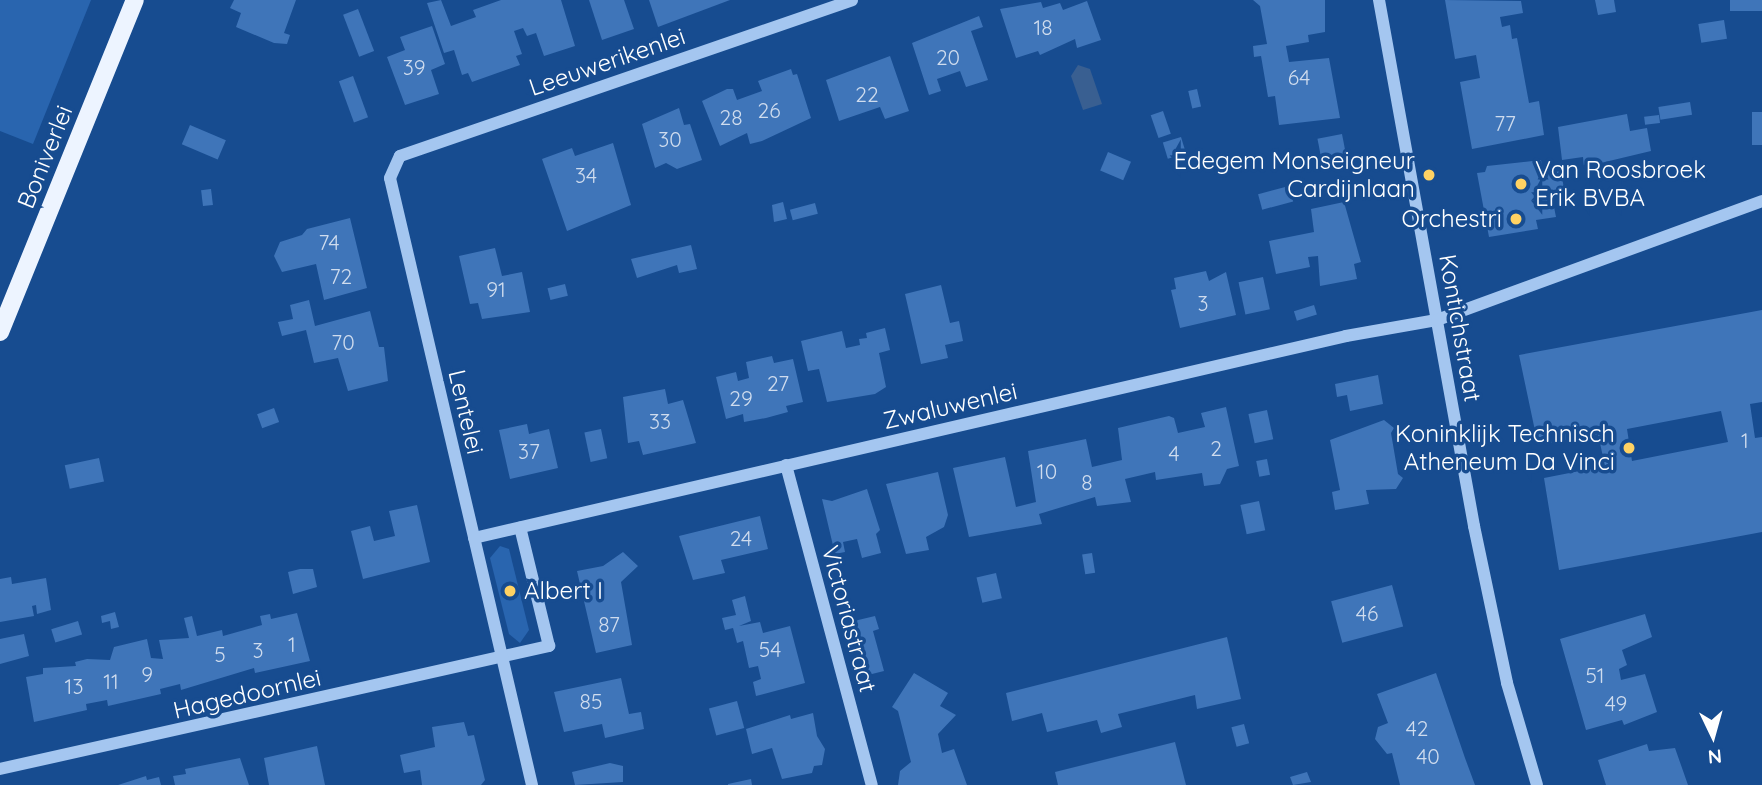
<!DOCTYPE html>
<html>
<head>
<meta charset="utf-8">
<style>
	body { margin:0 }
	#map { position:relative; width:1762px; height:785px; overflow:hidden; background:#174c90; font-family:Quicksand,sans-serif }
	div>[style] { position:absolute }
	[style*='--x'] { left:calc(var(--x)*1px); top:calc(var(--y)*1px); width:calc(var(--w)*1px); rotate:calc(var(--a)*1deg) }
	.green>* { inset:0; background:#2965af }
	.water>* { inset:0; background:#395f91 }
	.building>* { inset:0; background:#3f75b9; transform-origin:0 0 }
	.minor>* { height:12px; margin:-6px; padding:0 6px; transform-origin:6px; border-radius:6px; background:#a4c6f0 }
	.major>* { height:18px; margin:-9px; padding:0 9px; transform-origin:9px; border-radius:9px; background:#edf4ff }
	.dots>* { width:19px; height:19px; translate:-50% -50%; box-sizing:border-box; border:4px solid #174c90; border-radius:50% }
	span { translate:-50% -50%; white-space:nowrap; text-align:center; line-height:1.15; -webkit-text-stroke:7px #174c90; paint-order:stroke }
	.number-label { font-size:21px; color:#cfdcee }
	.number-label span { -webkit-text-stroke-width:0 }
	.street-label { font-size:24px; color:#fff }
	.poi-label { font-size:24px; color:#fff }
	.right { translate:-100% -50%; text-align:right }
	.left { translate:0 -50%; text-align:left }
	.north { position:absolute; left:1678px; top:701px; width:70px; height:70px; -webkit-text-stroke:5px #174c90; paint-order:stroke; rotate:175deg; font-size:19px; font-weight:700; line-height:28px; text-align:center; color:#fff }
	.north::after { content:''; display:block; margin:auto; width:24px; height:32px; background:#fff; clip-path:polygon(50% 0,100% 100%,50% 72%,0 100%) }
</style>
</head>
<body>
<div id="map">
	<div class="green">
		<div style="clip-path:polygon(0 0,91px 0,33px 144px,0 131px)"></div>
		<div style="clip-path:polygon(500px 546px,509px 549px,529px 630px,520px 643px,509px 634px,490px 558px)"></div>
	</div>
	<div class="water">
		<div style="clip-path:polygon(1078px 65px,1090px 69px,1102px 104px,1083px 110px,1071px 76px)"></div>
	</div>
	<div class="building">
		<div style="clip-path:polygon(234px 0,296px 0,284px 33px,290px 35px,287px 44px,274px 43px,236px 27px,241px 13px,230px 8px)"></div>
		<div style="clip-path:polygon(441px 0,451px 26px,476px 17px,473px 10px,501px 0,561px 0,575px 46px,544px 56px,536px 33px,527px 36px,523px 28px,514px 31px,522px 54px,516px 56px,520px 65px,472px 82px,468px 73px,462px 75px,454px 50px,444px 53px,427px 3px)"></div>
		<div style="clip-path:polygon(589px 0,624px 0,634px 29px,602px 40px)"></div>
		<div style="clip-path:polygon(649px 0,730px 0,658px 27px)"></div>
		<div style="clip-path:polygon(1253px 0,1325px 0,1325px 32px,1308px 35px,1309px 42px,1286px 46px,1289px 62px,1329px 58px,1340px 118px,1279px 125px,1275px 96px,1268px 97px,1261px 56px,1254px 57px,1253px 46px,1267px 44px,1260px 6px)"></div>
		<div style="clip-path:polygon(1445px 0,1521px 1px,1523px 13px,1500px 17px,1502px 27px,1510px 25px,1512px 39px,1517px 38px,1529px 103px,1539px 101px,1544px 135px,1472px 149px,1460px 82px,1480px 78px,1476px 55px,1455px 59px)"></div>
		<div style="clip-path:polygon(1595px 0,1614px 0,1616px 12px,1598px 15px)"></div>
		<div style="left:1730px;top:0;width:32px;height:11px"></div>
		<div style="clip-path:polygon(1087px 1px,1101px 40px,1077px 48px,1075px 39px,1040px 55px,1038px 51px,1016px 58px,1000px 9px,1041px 2px,1043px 8px,1060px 3px,1063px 10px)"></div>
		<div style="left:358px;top:9px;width:45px;height:16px;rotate:69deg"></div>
		<div style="clip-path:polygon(979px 16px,983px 27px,971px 31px,988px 80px,966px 87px,960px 71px,937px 79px,941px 91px,929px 95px,912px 43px)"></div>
		<div style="left:1724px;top:20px;width:19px;height:26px;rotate:81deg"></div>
		<div style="clip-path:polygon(432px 26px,445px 64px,431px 70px,439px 94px,405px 105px,387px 57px,405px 50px,400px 37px)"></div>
		<div style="clip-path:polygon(890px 56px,909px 111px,885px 119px,880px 107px,839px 121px,826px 80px)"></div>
		<div style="clip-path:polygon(791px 69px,793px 75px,797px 74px,811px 118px,762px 141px,750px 144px,747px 133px,720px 146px,702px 101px,727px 89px,733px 89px,737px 100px,762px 91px,758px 81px)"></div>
		<div style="left:353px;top:76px;width:44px;height:15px;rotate:70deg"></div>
		<div style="left:1197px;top:89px;width:18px;height:9px;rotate:77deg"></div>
		<div style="left:1690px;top:102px;width:13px;height:32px;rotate:81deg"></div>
		<div style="clip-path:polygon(679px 108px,684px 125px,690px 124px,702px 160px,677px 169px,666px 163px,655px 168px,642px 124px)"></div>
		<div style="left:1163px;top:111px;width:24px;height:13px;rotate:71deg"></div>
		<div style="left:1752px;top:112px;width:10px;height:33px"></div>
		<div style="clip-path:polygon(1627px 114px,1630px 131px,1647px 128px,1651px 151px,1584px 167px,1583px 157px,1562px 160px,1558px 127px)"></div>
		<div style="left:1659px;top:115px;width:8px;height:15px;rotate:83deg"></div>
		<div style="left:190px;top:125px;width:39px;height:21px;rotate:23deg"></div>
		<div style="left:1342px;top:134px;width:32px;height:25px;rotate:79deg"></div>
		<div style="left:1181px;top:137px;width:17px;height:19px;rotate:73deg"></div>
		<div style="clip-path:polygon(613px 143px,631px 205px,567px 231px,542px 159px,572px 148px,575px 156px)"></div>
		<div style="left:1108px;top:152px;width:25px;height:20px;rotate:23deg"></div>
		<div style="clip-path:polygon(1541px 160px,1543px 174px,1561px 171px,1565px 195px,1552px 197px,1556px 217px,1536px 220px,1538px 229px,1489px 237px,1477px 173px,1485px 172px,1487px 166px)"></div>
		<div style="left:1289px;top:186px;width:16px;height:32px;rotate:75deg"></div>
		<div style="left:211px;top:189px;width:16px;height:10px;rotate:83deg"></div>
		<div style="clip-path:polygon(783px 202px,787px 219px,774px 222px,772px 205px)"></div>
		<div style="clip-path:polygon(1344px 202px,1361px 262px,1354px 264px,1357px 279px,1320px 286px,1318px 256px,1308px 257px,1310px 267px,1276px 274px,1269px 241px,1314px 232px,1311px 209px)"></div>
		<div style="left:815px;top:203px;width:11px;height:26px;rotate:75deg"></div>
		<div style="clip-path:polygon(350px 218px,367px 288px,324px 300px,316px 264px,282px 272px,274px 256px,280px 242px,302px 235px,307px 229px)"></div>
		<div style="clip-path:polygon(691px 245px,697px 269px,679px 273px,677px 265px,637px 278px,631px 259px)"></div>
		<div style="clip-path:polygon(495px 248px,502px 276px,522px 272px,530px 312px,482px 319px,478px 303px,470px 304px,459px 256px)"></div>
		<div style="clip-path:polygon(1206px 271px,1209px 281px,1226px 272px,1236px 315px,1180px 328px,1171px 290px,1176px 289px,1174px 278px)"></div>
		<div style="left:1263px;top:277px;width:33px;height:25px;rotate:78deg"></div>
		<div style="left:565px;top:284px;width:12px;height:18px;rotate:76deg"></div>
		<div style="clip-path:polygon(941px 285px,950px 323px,959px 321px,963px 341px,945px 345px,948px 358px,921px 364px,905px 294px)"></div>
		<div style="clip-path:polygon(309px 300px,315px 326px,370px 311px,379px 347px,384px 347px,388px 381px,348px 391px,338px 358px,314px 363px,306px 330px,282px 336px,278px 322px,293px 319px,290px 305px)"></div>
		<div style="left:1314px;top:305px;width:10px;height:21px;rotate:73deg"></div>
		<div style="clip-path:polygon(evenodd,1762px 310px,1762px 402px,1750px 404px,1755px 438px,1762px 437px,1762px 532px,1559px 570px,1544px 478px,1605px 466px,1598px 434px,1538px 445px,1519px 355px,1762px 310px,1721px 411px,1728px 442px,1632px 461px,1627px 429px,1721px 411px)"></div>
		<div style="clip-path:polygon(885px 328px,890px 350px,879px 353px,886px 387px,875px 394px,827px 402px,819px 369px,808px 371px,801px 341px,842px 331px,846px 348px,860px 345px,859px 339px,867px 338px,866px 333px)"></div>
		<div style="clip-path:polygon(772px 356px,774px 363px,793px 359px,803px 402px,786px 406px,788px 412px,766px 418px,744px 422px,743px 414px,726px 419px,716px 377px,736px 372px,738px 381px,749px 378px,746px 362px)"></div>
		<div style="clip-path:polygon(1378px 375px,1383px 404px,1350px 411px,1347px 395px,1337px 397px,1335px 384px)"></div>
		<div style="clip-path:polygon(665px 389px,668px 404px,683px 400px,696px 443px,643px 455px,639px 441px,628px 443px,623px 397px)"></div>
		<div style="clip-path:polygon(1226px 407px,1239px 466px,1227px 469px,1220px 484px,1204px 486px,1202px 473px,1156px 480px,1155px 472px,1125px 479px,1131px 502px,1097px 506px,1095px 497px,1039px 514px,1042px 524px,969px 537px,953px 468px,1005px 457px,1016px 507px,1036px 502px,1028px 451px,1086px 439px,1092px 467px,1122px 460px,1118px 428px,1169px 416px,1174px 418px,1178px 433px,1205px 427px,1201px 413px)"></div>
		<div style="left:274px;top:408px;width:15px;height:18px;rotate:70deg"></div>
		<div style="left:1267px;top:410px;width:30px;height:19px;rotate:78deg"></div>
		<div style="clip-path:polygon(1384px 420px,1394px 428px,1391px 433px,1398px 474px,1403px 478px,1396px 489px,1366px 490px,1369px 504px,1335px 510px,1332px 492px,1340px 490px,1330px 440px)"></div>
		<div style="clip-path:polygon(527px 424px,529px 434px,549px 429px,558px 468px,510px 479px,499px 430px)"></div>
		<div style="left:601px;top:429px;width:30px;height:17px;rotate:78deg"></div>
		<div style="left:99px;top:458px;width:24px;height:35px;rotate:78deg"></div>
		<div style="left:1267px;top:459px;width:16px;height:11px;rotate:79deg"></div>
		<div style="clip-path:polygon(938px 472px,948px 515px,944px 527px,926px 537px,929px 550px,906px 554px,886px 484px)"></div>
		<div style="clip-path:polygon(867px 489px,880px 530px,876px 534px,881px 553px,862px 558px,857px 539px,843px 542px,845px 552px,835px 554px,822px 499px,832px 501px)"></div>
		<div style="left:1259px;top:501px;width:30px;height:19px;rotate:78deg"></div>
		<div style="clip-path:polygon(417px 505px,430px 562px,363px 579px,351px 531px,370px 526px,374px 541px,395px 536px,389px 511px)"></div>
		<div style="clip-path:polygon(760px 516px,768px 549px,721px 560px,725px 573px,693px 580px,679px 536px)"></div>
		<div style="clip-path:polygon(623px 552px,638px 566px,621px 582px,632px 645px,596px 653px,577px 571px,603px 566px)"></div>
		<div style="left:1092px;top:553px;width:20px;height:10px;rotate:81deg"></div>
		<div style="clip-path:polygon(300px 569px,313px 569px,317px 587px,293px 594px,288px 572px)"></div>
		<div style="left:996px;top:573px;width:26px;height:20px;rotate:77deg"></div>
		<div style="clip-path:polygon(11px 577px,12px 584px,46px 578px,51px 610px,37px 614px,36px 605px,32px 606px,34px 616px,0 622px,0 579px)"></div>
		<div style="left:1392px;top:585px;width:43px;height:63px;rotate:75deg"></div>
		<div style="clip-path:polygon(745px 596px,751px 621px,739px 626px,760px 622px,763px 633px,790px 626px,805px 683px,756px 696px,753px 682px,761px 679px,758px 666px,749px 668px,743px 641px,737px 643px,733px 628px,725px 630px,722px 618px,736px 615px,732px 600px)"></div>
		<div style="clip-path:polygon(115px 612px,119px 627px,111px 629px,110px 621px,102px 623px,101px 616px)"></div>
		<div style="clip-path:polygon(297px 613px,310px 661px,255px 673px,254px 668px,181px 690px,180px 684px,160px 689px,161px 694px,108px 706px,107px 700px,86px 704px,87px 710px,34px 722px,26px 677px,43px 674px,43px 668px,76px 666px,75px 662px,87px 659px,110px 660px,114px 647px,147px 639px,151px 658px,163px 659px,159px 640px,189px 638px,184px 618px,192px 616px,197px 636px,222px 630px,223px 636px,262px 625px,260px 616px,270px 614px,271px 619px)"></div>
		<div style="clip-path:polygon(1645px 614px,1652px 637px,1622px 650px,1627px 665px,1619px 669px,1621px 680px,1645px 674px,1657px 712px,1624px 725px,1622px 720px,1586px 730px,1560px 639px)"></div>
		<div style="clip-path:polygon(875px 616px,879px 629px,873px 631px,884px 671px,868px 675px,854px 621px)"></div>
		<div style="left:78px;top:621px;width:14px;height:28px;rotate:73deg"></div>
		<div style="clip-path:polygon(24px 634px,29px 656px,0 664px,0 639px)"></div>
		<div style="clip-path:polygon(1227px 637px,1241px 699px,1197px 709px,1195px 695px,1118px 714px,1122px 727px,1101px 733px,1097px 720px,1047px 732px,1042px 713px,1012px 721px,1006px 693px)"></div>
		<div style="clip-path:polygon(914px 673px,948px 693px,940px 706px,956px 715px,938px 734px,942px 753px,954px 749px,967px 785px,898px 785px,900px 771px,911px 762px,898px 711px,892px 707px)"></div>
		<div style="clip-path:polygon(1436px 673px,1465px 758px,1475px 785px,1400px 785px,1392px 753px,1387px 754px,1375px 739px,1378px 727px,1388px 723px,1377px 694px)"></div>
		<div style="clip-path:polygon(621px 678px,629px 714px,641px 712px,644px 729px,605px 738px,602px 724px,564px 732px,554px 692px)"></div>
		<div style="left:737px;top:701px;width:28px;height:29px;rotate:75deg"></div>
		<div style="clip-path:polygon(813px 713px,817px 736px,825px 749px,822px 765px,814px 766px,812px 773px,782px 779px,772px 748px,752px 754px,746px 729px,790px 715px,791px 719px)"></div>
		<div style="clip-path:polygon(464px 722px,468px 736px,474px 735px,485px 780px,481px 785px,422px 785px,420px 770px,404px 773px,400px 755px,435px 747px,432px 727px)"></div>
		<div style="left:1244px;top:724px;width:20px;height:13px;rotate:75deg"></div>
		<div style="clip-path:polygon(1175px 742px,1186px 785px,1058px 785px,1055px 772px)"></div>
		<div style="clip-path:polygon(1647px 744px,1649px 751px,1675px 748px,1688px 785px,1606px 785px,1598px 760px)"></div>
		<div style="clip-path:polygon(317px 746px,325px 785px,269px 785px,264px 758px)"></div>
		<div style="clip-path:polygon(240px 758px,249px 785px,175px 785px,173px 776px,186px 774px,185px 769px)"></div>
		<div style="clip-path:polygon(610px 763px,623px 766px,623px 782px,575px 785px,572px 772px)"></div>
		<div style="clip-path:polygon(1307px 772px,1311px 782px,1293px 785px,1290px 777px)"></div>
		<div style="clip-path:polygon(146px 776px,147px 780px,159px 777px,161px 785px,118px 785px)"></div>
		<div style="clip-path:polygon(751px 779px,752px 785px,728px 785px,728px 784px)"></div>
	</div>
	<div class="minor">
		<div style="--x:1379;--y:0;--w:535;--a:79.76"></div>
		<div style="--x:1474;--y:526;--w:160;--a:78.1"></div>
		<div style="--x:1507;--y:683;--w:106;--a:73.6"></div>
		<div style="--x:786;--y:465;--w:331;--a:75"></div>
		<div style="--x:474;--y:538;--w:895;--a:-13.04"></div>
		<div style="--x:1346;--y:336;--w:92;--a:-10"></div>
		<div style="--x:1437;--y:320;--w:346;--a:-20.1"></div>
		<div style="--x:0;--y:769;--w:563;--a:-12.63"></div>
		<div style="--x:549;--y:646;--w:122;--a:-103.7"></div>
		<div style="--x:532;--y:785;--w:623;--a:-103.17"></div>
		<div style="--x:390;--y:178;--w:24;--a:-66"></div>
		<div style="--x:400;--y:156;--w:478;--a:-19"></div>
	</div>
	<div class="major">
		<div style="--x:0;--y:332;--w:358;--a:-67.9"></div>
	</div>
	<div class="dots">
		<div style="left:1429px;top:175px;background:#ffd263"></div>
		<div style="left:1521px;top:184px;background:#ffd263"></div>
		<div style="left:1516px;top:219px;background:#ffd263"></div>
		<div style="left:1629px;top:448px;background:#ffd263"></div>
		<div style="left:510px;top:591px;background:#ffd263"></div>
	</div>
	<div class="number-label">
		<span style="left:1043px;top:27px">18</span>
		<span style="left:948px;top:57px">20</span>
		<span style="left:414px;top:67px">39</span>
		<span style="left:1299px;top:77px">64</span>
		<span style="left:867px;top:94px">22</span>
		<span style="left:769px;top:110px">26</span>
		<span style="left:731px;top:117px">28</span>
		<span style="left:1505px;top:123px">77</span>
		<span style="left:670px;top:139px">30</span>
		<span style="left:586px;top:175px">34</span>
		<span style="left:329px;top:242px">74</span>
		<span style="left:341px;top:276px">72</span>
		<span style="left:496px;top:289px">91</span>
		<span style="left:1203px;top:303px">3</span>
		<span style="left:343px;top:342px">70</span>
		<span style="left:778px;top:383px">27</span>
		<span style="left:741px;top:398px">29</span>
		<span style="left:660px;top:421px">33</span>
		<span style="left:1745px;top:440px">1</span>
		<span style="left:1216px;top:448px">2</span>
		<span style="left:529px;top:451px">37</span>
		<span style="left:1174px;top:453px">4</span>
		<span style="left:1047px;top:471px">10</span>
		<span style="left:1087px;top:482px">8</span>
		<span style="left:741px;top:538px">24</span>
		<span style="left:1367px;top:613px">46</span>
		<span style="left:609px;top:624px">87</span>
		<span style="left:292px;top:644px">1</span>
		<span style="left:770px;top:649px">54</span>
		<span style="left:258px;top:650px">3</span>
		<span style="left:220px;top:654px">5</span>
		<span style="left:147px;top:674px">9</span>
		<span style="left:1595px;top:675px">51</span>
		<span style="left:111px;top:681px">11</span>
		<span style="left:74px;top:686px">13</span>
		<span style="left:591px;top:701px">85</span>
		<span style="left:1616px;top:703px">49</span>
		<span style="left:1417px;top:728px">42</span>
		<span style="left:1428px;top:756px">40</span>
	</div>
	<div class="street-label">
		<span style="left:607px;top:62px;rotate:-19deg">Leeuwerikenlei</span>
		<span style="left:45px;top:157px;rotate:-68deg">Boniverlei</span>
		<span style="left:1460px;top:328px;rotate:80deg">Kontichstraat</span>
		<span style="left:950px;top:406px;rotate:-13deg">Zwaluwenlei</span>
		<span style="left:466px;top:412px;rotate:77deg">Lentelei</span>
		<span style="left:849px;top:619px;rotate:75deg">Victoriastraat</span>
		<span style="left:247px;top:694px;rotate:-13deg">Hagedoornlei</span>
	</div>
	<div class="poi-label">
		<span class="right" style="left:1415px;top:175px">Edegem Monseigneur<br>Cardijnlaan</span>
		<span class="left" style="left:1535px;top:184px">Van Roosbroek<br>Erik BVBA</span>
		<span class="right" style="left:1502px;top:219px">Orchestri</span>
		<span class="right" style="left:1615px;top:448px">Koninklijk Technisch<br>Atheneum Da Vinci</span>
		<span class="left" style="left:524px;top:591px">Albert I</span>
	</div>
	<div class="north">N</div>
</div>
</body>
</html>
